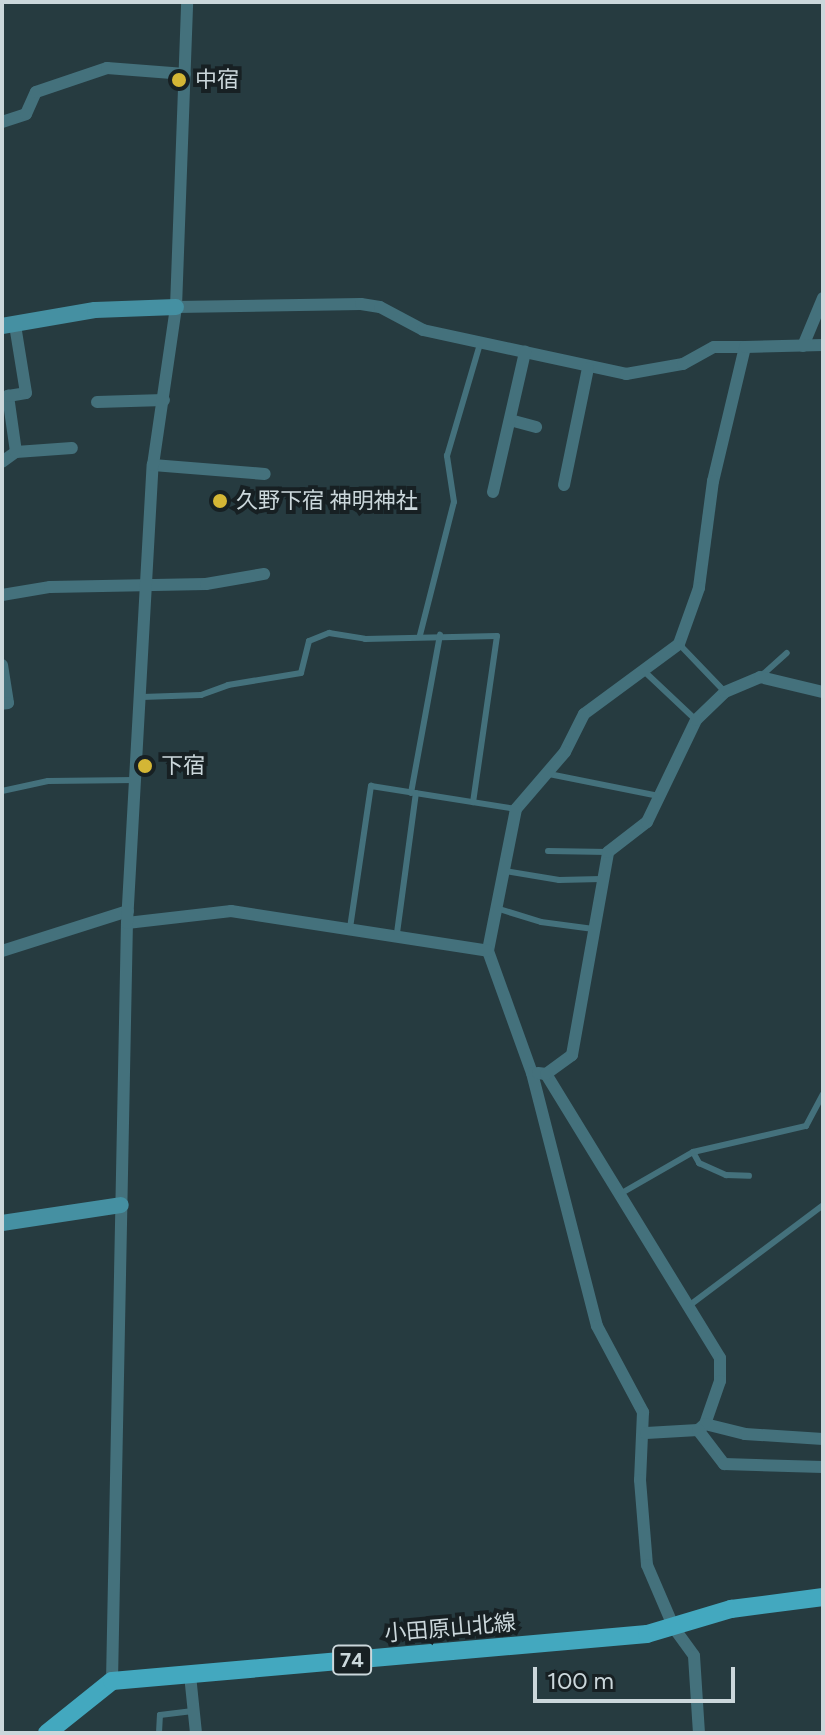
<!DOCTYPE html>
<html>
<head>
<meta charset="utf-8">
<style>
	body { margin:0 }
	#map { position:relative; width:825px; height:1735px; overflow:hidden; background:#263b40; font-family:Figtree,"Noto Sans JP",sans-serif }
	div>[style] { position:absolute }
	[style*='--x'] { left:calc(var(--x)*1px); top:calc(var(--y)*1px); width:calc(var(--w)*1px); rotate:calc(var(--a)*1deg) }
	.lane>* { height:6px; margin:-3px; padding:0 3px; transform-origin:3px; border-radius:3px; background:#44717c }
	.street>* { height:12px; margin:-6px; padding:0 6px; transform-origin:6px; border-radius:6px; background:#44717c }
	.secondary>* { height:16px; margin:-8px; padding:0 8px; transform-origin:8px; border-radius:8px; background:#4590a2 }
	.primary>* { height:18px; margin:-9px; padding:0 9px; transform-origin:9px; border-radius:9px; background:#43a8bf }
	.dots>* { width:22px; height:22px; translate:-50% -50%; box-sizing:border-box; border:4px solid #172023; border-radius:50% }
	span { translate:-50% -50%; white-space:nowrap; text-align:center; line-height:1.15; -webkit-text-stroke:8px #172023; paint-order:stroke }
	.shield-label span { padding:2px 6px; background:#172023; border:2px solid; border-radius:6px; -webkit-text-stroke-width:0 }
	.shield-label { font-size:20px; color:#cbd7db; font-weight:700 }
	.poi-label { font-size:22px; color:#cbd7db }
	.left { translate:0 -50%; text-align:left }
	.street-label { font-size:22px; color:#cbd7db }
	.frame { position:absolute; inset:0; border:4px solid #cbd7db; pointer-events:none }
	.scale { position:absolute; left:533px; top:1667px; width:202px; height:36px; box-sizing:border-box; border:4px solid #cbd7db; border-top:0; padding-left:10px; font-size:24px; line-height:28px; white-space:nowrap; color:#cbd7db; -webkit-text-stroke:6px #172023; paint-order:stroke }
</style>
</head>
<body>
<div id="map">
	<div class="lane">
		<div style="--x:420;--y:635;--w:137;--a:-75.7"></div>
		<div style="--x:454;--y:502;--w:47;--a:-98.7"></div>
		<div style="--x:447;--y:456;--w:117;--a:-73.6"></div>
		<div style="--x:679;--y:644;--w:66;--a:46.2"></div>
		<div style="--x:645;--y:672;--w:70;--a:43.3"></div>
		<div style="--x:760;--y:677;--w:36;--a:-42"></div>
		<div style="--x:142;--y:697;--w:59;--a:-1.9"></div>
		<div style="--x:201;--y:695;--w:29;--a:-20"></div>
		<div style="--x:228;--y:685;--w:74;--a:-9.3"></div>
		<div style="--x:301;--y:673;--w:33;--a:-76"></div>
		<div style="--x:309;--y:641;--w:22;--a:-22"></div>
		<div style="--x:329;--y:633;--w:36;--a:9"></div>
		<div style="--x:365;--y:639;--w:132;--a:-1.3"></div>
		<div style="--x:497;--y:636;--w:168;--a:98.2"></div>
		<div style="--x:549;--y:774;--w:112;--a:11.3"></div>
		<div style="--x:2;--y:791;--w:47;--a:-12.3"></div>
		<div style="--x:48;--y:781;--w:87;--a:-0.7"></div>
		<div style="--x:411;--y:793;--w:161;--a:-79.6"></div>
		<div style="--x:548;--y:851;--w:60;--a:1"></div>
		<div style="--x:505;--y:871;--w:55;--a:9.5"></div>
		<div style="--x:559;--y:880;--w:42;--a:-1.4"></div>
		<div style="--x:496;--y:908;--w:47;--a:17.3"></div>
		<div style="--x:541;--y:922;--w:53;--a:7.5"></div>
		<div style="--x:350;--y:928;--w:144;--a:-81.6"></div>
		<div style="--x:371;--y:786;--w:147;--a:9"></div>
		<div style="--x:397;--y:933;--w:141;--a:-82.3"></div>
		<div style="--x:693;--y:1152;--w:13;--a:61"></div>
		<div style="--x:699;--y:1163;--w:30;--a:24"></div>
		<div style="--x:726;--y:1175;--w:23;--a:2"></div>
		<div style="--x:620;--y:1194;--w:84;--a:-29.9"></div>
		<div style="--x:693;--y:1152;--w:116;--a:-13"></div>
		<div style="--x:806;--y:1126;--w:36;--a:-62"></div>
		<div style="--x:690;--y:1305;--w:166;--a:-36.9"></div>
		<div style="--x:159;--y:1733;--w:18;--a:-87"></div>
		<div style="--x:160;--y:1715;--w:33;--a:-7"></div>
	</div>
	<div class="street">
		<div style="--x:2;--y:122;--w:25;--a:-18"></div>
		<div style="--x:26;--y:114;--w:24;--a:-66"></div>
		<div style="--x:36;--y:92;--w:75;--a:-18.7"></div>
		<div style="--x:107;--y:68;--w:78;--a:4.4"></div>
		<div style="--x:176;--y:307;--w:185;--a:-0.9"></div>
		<div style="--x:361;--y:304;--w:19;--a:9"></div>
		<div style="--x:380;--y:307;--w:49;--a:28.1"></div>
		<div style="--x:423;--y:330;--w:208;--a:12.2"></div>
		<div style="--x:626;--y:374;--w:58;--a:-10"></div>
		<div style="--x:683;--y:364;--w:35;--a:-29"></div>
		<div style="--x:714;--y:347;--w:31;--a:0"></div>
		<div style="--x:745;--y:347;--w:138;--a:103.4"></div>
		<div style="--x:713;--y:481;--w:108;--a:97.5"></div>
		<div style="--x:699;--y:588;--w:59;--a:109.7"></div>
		<div style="--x:679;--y:644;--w:118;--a:143.6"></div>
		<div style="--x:584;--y:714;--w:42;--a:116.6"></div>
		<div style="--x:565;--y:752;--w:75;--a:130.7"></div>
		<div style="--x:516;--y:809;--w:145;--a:101.2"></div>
		<div style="--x:488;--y:951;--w:130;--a:70.2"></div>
		<div style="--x:532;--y:1073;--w:261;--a:75.6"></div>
		<div style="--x:597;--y:1326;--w:98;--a:61.9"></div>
		<div style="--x:643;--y:1412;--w:68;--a:92.5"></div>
		<div style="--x:640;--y:1480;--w:85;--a:85.3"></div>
		<div style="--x:647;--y:1565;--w:69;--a:66.8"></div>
		<div style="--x:674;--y:1628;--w:34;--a:54"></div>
		<div style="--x:694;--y:1656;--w:77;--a:86.3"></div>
		<div style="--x:803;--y:346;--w:52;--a:-67.4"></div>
		<div style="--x:745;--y:347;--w:78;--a:-1.5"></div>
		<div style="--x:97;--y:402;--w:67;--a:-1.7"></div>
		<div style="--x:510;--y:420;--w:27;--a:15"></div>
		<div style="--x:16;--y:452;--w:56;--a:-4.1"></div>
		<div style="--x:2;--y:462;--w:17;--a:-36"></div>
		<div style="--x:16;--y:452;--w:57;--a:-98.1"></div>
		<div style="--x:8;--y:396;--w:18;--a:-9"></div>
		<div style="--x:26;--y:393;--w:69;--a:-99.2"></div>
		<div style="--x:153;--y:465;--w:112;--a:4.6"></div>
		<div style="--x:564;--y:485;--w:119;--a:-78.4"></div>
		<div style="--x:493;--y:492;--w:144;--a:-77.1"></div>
		<div style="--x:2;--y:595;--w:49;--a:-9.5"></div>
		<div style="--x:50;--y:587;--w:156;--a:-1.1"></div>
		<div style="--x:206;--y:584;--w:59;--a:-9.8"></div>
		<div style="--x:2;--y:665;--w:38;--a:81"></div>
		<div style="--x:8;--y:703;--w:6;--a:171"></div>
		<div style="--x:127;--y:923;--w:105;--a:-6.6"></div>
		<div style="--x:231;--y:911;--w:260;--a:8.8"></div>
		<div style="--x:2;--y:951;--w:132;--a:-17.6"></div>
		<div style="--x:538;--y:1073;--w:8;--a:7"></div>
		<div style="--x:546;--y:1074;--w:333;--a:58.5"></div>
		<div style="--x:720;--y:1358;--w:23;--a:90"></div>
		<div style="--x:720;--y:1381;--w:46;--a:109.2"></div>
		<div style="--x:705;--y:1424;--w:9;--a:139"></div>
		<div style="--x:698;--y:1430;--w:52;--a:176.7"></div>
		<div style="--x:546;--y:1074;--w:32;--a:-36"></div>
		<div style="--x:572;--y:1055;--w:206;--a:-79.9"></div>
		<div style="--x:608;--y:852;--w:49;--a:-37.6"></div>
		<div style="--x:647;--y:822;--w:113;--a:-64.3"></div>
		<div style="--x:696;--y:720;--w:40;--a:-44"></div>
		<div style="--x:725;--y:692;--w:38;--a:-23"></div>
		<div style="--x:760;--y:677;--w:65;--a:13.4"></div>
		<div style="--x:705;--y:1424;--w:41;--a:14"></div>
		<div style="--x:745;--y:1434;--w:78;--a:3.7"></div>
		<div style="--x:698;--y:1430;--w:43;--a:52.6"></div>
		<div style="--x:724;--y:1464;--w:99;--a:1.7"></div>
		<div style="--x:190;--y:1675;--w:58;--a:84.1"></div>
		<div style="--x:112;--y:1681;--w:758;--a:-88.87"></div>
		<div style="--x:127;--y:923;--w:459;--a:-86.8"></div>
		<div style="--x:153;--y:465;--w:160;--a:-81.7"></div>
		<div style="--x:176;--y:307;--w:305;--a:-87.9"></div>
	</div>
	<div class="secondary">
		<div style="--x:2;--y:326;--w:94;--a:-9.8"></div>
		<div style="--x:95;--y:310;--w:81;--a:-2.1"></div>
		<div style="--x:2;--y:1223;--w:120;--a:-8.6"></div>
	</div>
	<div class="primary">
		<div style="--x:47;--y:1733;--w:83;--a:-38.7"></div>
		<div style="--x:112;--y:1681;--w:537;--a:-5.02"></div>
		<div style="--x:647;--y:1634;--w:88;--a:-16.6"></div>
		<div style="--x:731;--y:1609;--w:93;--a:-7.4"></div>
	</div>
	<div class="dots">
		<div style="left:179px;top:80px;background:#d4b635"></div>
		<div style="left:220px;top:501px;background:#d4b635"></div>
		<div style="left:145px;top:766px;background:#d4b635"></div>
	</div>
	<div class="shield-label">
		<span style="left:352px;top:1660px">74</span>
	</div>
	<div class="poi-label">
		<span class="left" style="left:195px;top:80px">中宿</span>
		<span class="left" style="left:236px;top:501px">久野下宿 神明神社</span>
		<span class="left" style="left:161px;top:766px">下宿</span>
	</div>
	<div class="street-label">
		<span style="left:450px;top:1628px;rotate:-5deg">小田原山北線</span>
	</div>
	<div class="frame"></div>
	<div class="scale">100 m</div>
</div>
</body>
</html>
